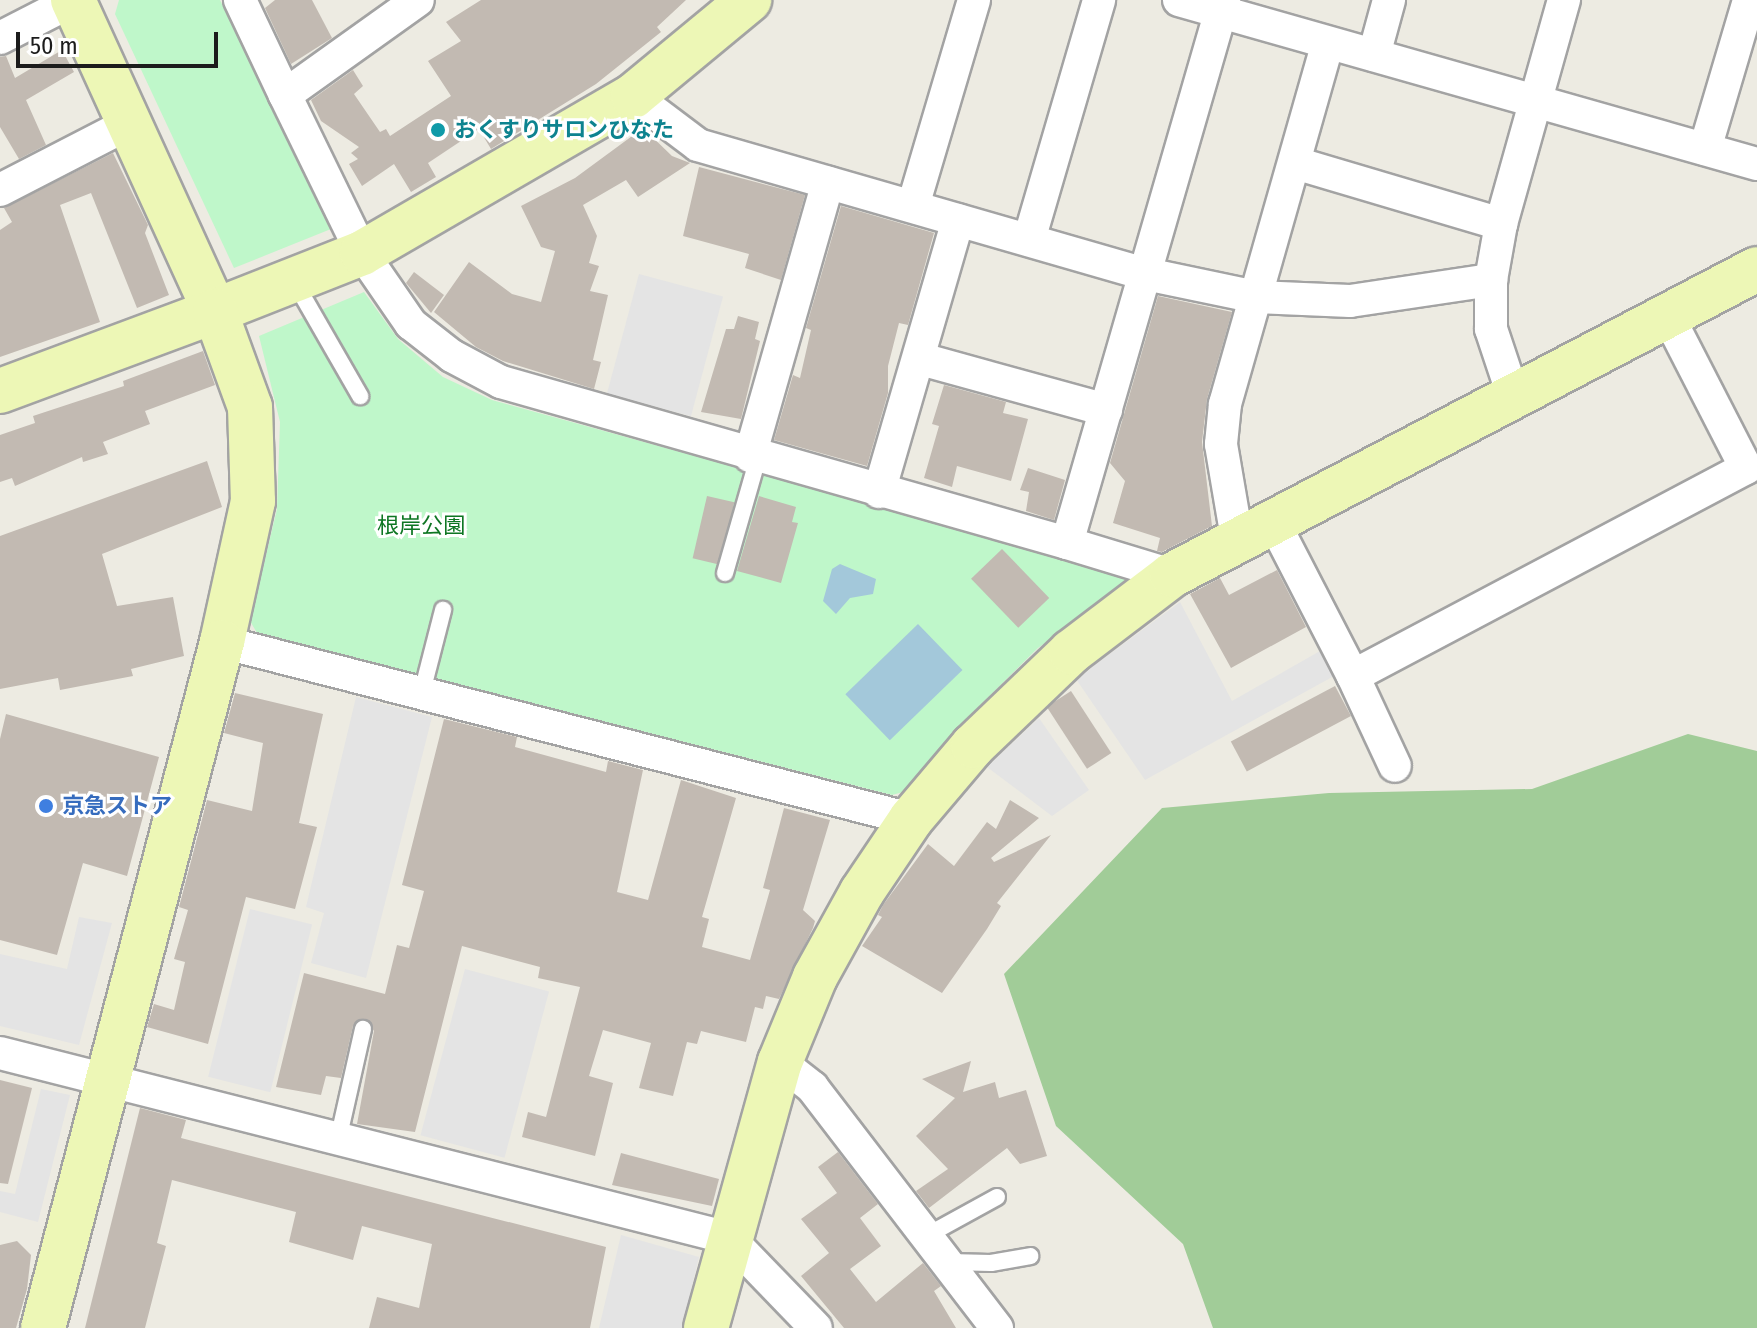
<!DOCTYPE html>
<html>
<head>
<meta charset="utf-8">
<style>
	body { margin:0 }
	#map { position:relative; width:1757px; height:1328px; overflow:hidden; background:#edebe2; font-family:"Fira Sans Condensed","Noto Sans JP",sans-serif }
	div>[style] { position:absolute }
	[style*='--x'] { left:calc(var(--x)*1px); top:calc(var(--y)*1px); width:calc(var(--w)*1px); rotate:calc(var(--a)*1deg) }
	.forest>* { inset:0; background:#a1cc98 }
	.park>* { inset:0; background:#bff7ca }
	.parking>* { inset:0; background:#e4e4e4; transform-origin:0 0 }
	.water>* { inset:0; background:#a3c8da; transform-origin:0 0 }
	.building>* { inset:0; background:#c2bab2; transform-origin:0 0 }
	.roads { filter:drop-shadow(2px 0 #a3a3a3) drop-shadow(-2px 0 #a3a3a3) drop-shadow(0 2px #a3a3a3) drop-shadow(0 -2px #a3a3a3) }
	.lane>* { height:16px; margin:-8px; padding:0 8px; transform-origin:8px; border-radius:8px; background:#fff }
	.street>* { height:32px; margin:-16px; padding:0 16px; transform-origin:16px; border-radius:16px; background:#fff }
	.secondary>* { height:44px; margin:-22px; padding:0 22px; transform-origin:22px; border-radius:22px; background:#edf7b6 }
	.dots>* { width:22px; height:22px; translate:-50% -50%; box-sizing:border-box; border:4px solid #fff; border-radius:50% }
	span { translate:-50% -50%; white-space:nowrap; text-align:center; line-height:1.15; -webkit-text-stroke:6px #fff; paint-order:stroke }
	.culture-label { font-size:22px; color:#0d838f; font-weight:700 }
	.left { translate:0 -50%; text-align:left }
	.park-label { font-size:22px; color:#0e7623 }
	.shop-label { font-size:22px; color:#366cbe; font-weight:700 }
	.scale { position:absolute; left:16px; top:32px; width:202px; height:36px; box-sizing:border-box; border:4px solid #1c1c1c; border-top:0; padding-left:10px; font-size:24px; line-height:28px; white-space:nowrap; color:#1c1c1c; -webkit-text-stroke:6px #fff; paint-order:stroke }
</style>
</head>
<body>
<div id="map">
	<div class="forest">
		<div style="clip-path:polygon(1688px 734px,1757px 751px,1757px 1328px,1213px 1328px,1183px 1244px,1056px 1126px,1004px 974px,1162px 808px,1329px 793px,1532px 789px)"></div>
	</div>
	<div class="park">
		<div style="clip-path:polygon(119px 0,220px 0,331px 229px,234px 268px,115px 14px)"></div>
		<div style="clip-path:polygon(364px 292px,398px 339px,443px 377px,492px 400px,1122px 574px,1126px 585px,1038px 648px,956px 729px,907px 791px,892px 795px,257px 633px,250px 621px,277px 509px,280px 422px,259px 336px)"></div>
	</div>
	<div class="parking">
		<div style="left:639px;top:274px;width:87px;height:124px;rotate:15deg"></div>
		<div style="clip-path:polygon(1180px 602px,1232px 701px,1320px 651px,1334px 676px,1145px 780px,1076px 679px)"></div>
		<div style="clip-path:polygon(356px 697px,432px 717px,366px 978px,311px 963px,324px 913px,306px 907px)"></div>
		<div style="clip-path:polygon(1039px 718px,1089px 790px,1052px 816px,987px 767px)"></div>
		<div style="left:250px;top:909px;width:64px;height:173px;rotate:14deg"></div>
		<div style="clip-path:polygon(79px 917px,112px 923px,79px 1045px,0 1026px,0 954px,67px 969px)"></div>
		<div style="left:465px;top:969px;width:87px;height:172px;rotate:15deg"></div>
		<div style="clip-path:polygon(41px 1089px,70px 1095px,38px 1222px,0 1212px,0 1191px,15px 1194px)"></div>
		<div style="clip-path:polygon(621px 1235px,699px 1257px,682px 1328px,599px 1328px)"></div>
	</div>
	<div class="water">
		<div style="clip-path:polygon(840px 564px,876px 579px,873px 594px,850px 598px,836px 614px,823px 601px,832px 569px)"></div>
		<div style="left:918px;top:624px;width:64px;height:101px;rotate:46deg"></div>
	</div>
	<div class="building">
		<div style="clip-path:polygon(275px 0,312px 0,332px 38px,291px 64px,265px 8px)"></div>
		<div style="clip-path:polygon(481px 0,686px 0,657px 27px,661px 32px,596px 84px,491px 149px,479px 129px,428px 163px,436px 177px,411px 192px,394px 164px,362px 186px,349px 164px,358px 159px,351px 153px,359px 147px,321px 121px,311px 100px,353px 70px,363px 86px,354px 94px,380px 132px,386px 129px,390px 136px,451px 96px,428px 61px,461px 41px,446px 22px)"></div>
		<div style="clip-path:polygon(62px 50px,74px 72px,26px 100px,46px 145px,19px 159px,0 127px,0 57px,6px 56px,15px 78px)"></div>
		<div style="clip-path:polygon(643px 128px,672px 156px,690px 163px,638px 197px,626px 180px,583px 205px,597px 236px,589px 263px,599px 266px,590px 291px,608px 295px,593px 360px,601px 362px,594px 389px,503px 361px,476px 347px,434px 312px,469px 262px,512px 294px,541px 302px,555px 251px,541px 247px,521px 206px,575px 178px)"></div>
		<div style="clip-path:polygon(113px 153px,148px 225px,145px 233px,169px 295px,137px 308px,91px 193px,60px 205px,100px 322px,0 357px,0 230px,12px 222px,4px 208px)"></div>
		<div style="clip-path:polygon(699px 167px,805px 195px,781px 280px,745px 268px,749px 254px,683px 236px)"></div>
		<div style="clip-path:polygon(841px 206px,934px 233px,908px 325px,899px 323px,888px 366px,888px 393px,867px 466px,774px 440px,793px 375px,800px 378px,811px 330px,806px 328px)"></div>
		<div style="clip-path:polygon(414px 272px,444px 295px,431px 313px,406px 283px)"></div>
		<div style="clip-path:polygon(1158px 296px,1232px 312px,1207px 399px,1202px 442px,1212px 526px,1162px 552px,1157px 551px,1160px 538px,1113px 523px,1125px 481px,1110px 463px)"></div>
		<div style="clip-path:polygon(738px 316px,759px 322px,755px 339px,760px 341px,741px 419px,701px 412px,726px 329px,734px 329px)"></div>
		<div style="clip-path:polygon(203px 351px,215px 385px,145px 411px,150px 424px,103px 442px,108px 454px,83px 462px,82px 457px,15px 486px,12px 478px,0 482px,0 435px,35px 423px,33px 416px,124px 386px,123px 381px)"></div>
		<div style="clip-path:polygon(944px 385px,1006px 402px,1003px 413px,1028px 419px,1011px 481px,957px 466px,952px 487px,924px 478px,939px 426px,932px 424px)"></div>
		<div style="clip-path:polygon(207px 461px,222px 507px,102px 554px,117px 606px,173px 597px,184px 656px,131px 669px,133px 676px,60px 690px,58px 678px,0 689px,0 536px)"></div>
		<div style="clip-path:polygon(1028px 468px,1065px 480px,1054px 520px,1026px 511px,1029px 492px,1020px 490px)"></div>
		<div style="left:707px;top:496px;width:28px;height:64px;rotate:13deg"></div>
		<div style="clip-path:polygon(759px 496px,796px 507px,792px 522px,798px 523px,781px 583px,737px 571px)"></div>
		<div style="left:1002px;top:549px;width:68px;height:43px;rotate:46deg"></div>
		<div style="clip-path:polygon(1277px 570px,1306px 627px,1231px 668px,1190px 594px,1220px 578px,1229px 595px)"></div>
		<div style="left:1335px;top:686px;width:34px;height:118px;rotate:62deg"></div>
		<div style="left:1071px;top:691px;width:74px;height:29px;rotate:57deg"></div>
		<div style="clip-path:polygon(235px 693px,323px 714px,299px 823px,317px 827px,295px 909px,246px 897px,208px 1044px,147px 1027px,154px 1004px,174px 1010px,185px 962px,174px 959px,188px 910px,179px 907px,207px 800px,252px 811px,263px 743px,224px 733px)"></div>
		<div style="clip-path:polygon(6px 714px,159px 757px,127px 876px,83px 863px,57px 955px,0 940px,0 739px)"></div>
		<div style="clip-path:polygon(444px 719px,517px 737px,515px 747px,606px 772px,608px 761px,643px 770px,617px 892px,648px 900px,681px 780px,736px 798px,702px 917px,709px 919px,702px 947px,750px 960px,770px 890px,763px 888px,784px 808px,830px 820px,803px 910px,815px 921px,813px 928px,779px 999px,766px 996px,763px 1009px,755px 1007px,746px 1042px,701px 1031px,697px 1044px,687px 1042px,673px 1096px,639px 1088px,651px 1043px,603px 1030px,589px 1076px,613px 1083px,595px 1156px,522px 1137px,528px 1112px,546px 1117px,580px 987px,538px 978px,540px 967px,462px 946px,415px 1132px,357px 1124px,374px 1031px,366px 1019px,353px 1026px,341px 1078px,326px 1076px,321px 1095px,276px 1087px,304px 973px,385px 994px,397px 945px,409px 948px,424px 891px,402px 885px)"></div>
		<div style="clip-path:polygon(1010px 800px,1039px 818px,991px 858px,994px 862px,1051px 835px,997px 903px,1001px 906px,987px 929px,942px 993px,862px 946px,882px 917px,878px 915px,883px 905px,928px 844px,954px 866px,987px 822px,996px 829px)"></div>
		<div style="clip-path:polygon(971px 1061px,963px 1092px,995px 1082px,999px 1098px,1026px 1090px,1047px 1156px,1020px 1164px,1007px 1148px,929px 1208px,916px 1191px,948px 1169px,916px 1136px,955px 1098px,922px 1079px)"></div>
		<div style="clip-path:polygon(0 1080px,32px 1088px,8px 1184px,0 1183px)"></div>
		<div style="clip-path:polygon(140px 1108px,186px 1120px,181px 1138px,606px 1247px,590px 1328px,369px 1328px,377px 1297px,419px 1308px,432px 1244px,362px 1226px,353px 1260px,289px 1242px,296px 1212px,172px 1180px,157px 1243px,166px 1246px,145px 1328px,85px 1328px)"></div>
		<div style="clip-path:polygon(838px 1152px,878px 1204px,860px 1218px,881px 1246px,850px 1269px,876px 1302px,923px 1263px,941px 1286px,934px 1291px,956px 1328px,844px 1328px,801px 1276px,829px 1253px,801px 1219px,837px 1193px,818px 1167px)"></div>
		<div style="clip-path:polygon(621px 1153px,719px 1179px,712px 1206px,612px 1185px)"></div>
		<div style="clip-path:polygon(17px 1241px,31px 1255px,27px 1289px,16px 1328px,0 1328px,0 1245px)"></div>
	</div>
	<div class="roads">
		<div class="lane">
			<div style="--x:294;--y:281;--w:133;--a:60.1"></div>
			<div style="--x:725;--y:573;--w:120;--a:-74"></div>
			<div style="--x:422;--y:692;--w:85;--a:-75.6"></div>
			<div style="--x:338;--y:1140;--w:114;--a:-77.3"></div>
			<div style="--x:926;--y:1236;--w:81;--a:-28.8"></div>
			<div style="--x:948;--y:1262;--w:43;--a:1.3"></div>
			<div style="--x:991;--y:1263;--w:40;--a:-10"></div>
		</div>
		<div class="street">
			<div style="--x:240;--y:0;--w:105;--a:64.7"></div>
			<div style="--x:285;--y:95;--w:163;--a:-35.5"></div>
			<div style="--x:1179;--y:0;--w:601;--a:15.84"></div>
			<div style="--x:0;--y:38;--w:83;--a:-27.2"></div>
			<div style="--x:1374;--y:55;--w:57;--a:-74.7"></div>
			<div style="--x:285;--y:95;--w:176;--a:64"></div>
			<div style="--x:362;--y:253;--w:86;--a:55.4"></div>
			<div style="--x:411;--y:324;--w:52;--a:38"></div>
			<div style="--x:452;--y:356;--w:55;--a:28"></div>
			<div style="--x:501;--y:382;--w:588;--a:15.88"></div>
			<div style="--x:633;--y:96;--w:81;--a:37"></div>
			<div style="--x:698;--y:145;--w:466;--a:16.1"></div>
			<div style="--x:1146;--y:274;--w:112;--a:11.8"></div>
			<div style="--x:1256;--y:297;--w:94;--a:2.4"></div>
			<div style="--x:1350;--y:301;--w:143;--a:-8.5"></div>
			<div style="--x:1705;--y:149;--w:155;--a:-73.5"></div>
			<div style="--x:1295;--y:163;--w:215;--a:16.5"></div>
			<div style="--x:0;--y:190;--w:144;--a:-27.3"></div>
			<div style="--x:913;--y:206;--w:215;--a:-73.5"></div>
			<div style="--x:1029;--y:240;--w:250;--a:-73.7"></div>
			<div style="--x:921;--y:359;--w:192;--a:15.4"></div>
			<div style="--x:1514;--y:398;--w:73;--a:-108.4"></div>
			<div style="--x:1491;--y:329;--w:49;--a:-90"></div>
			<div style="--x:1491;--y:280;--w:57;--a:-79.9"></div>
			<div style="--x:1501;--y:224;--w:233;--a:-74.3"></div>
			<div style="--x:750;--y:456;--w:284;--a:-74.1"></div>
			<div style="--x:879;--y:492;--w:283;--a:-73.8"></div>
			<div style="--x:1273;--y:521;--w:174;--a:62.7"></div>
			<div style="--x:1353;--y:676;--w:445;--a:-27.9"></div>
			<div style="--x:1746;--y:468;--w:171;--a:-117.2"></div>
			<div style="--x:1237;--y:538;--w:95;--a:-99.7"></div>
			<div style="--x:1221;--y:444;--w:40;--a:-84.3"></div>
			<div style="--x:1225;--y:404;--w:375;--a:-74.1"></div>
			<div style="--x:1172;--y:575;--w:110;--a:-163.1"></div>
			<div style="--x:1067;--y:543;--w:565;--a:-73.87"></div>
			<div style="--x:222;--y:642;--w:711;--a:14.41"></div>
			<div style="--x:1353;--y:676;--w:99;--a:65"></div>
			<div style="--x:0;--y:1053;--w:752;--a:14.24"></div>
			<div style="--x:729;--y:1238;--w:125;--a:46"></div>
			<div style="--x:780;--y:1062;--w:41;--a:38"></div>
			<div style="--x:812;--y:1087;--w:304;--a:52.5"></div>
		</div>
		<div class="secondary">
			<div style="--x:73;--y:0;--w:342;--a:65.5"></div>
			<div style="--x:215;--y:311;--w:158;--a:-21.5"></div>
			<div style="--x:362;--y:253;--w:313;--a:-30.1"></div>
			<div style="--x:633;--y:96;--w:151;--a:-39.6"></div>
			<div style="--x:0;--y:391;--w:229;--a:-20.4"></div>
			<div style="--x:215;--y:311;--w:102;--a:70"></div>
			<div style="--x:250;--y:407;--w:94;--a:88.2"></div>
			<div style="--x:253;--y:501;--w:144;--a:102.4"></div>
			<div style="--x:222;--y:642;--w:709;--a:104.62"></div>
			<div style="--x:706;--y:1328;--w:276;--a:-74.5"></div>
			<div style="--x:780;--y:1062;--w:92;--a:-67.6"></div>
			<div style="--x:815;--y:977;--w:97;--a:-61.1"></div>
			<div style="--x:862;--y:892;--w:88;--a:-56.1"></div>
			<div style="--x:911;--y:819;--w:96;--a:-49.7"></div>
			<div style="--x:973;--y:746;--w:136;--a:-43.8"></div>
			<div style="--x:1071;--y:652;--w:127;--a:-37.3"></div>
			<div style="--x:1172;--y:575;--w:660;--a:-27.61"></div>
		</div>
	</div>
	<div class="dots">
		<div style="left:438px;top:130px;background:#0f9aa8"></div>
		<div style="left:46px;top:806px;background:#3f7fe0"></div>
	</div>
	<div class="culture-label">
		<span class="left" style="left:454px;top:130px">おくすりサロンひなた</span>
	</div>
	<div class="park-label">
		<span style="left:421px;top:526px">根岸公園</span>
	</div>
	<div class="shop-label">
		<span class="left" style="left:62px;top:806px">京急ストア</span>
	</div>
	<div class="scale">50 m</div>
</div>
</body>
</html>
